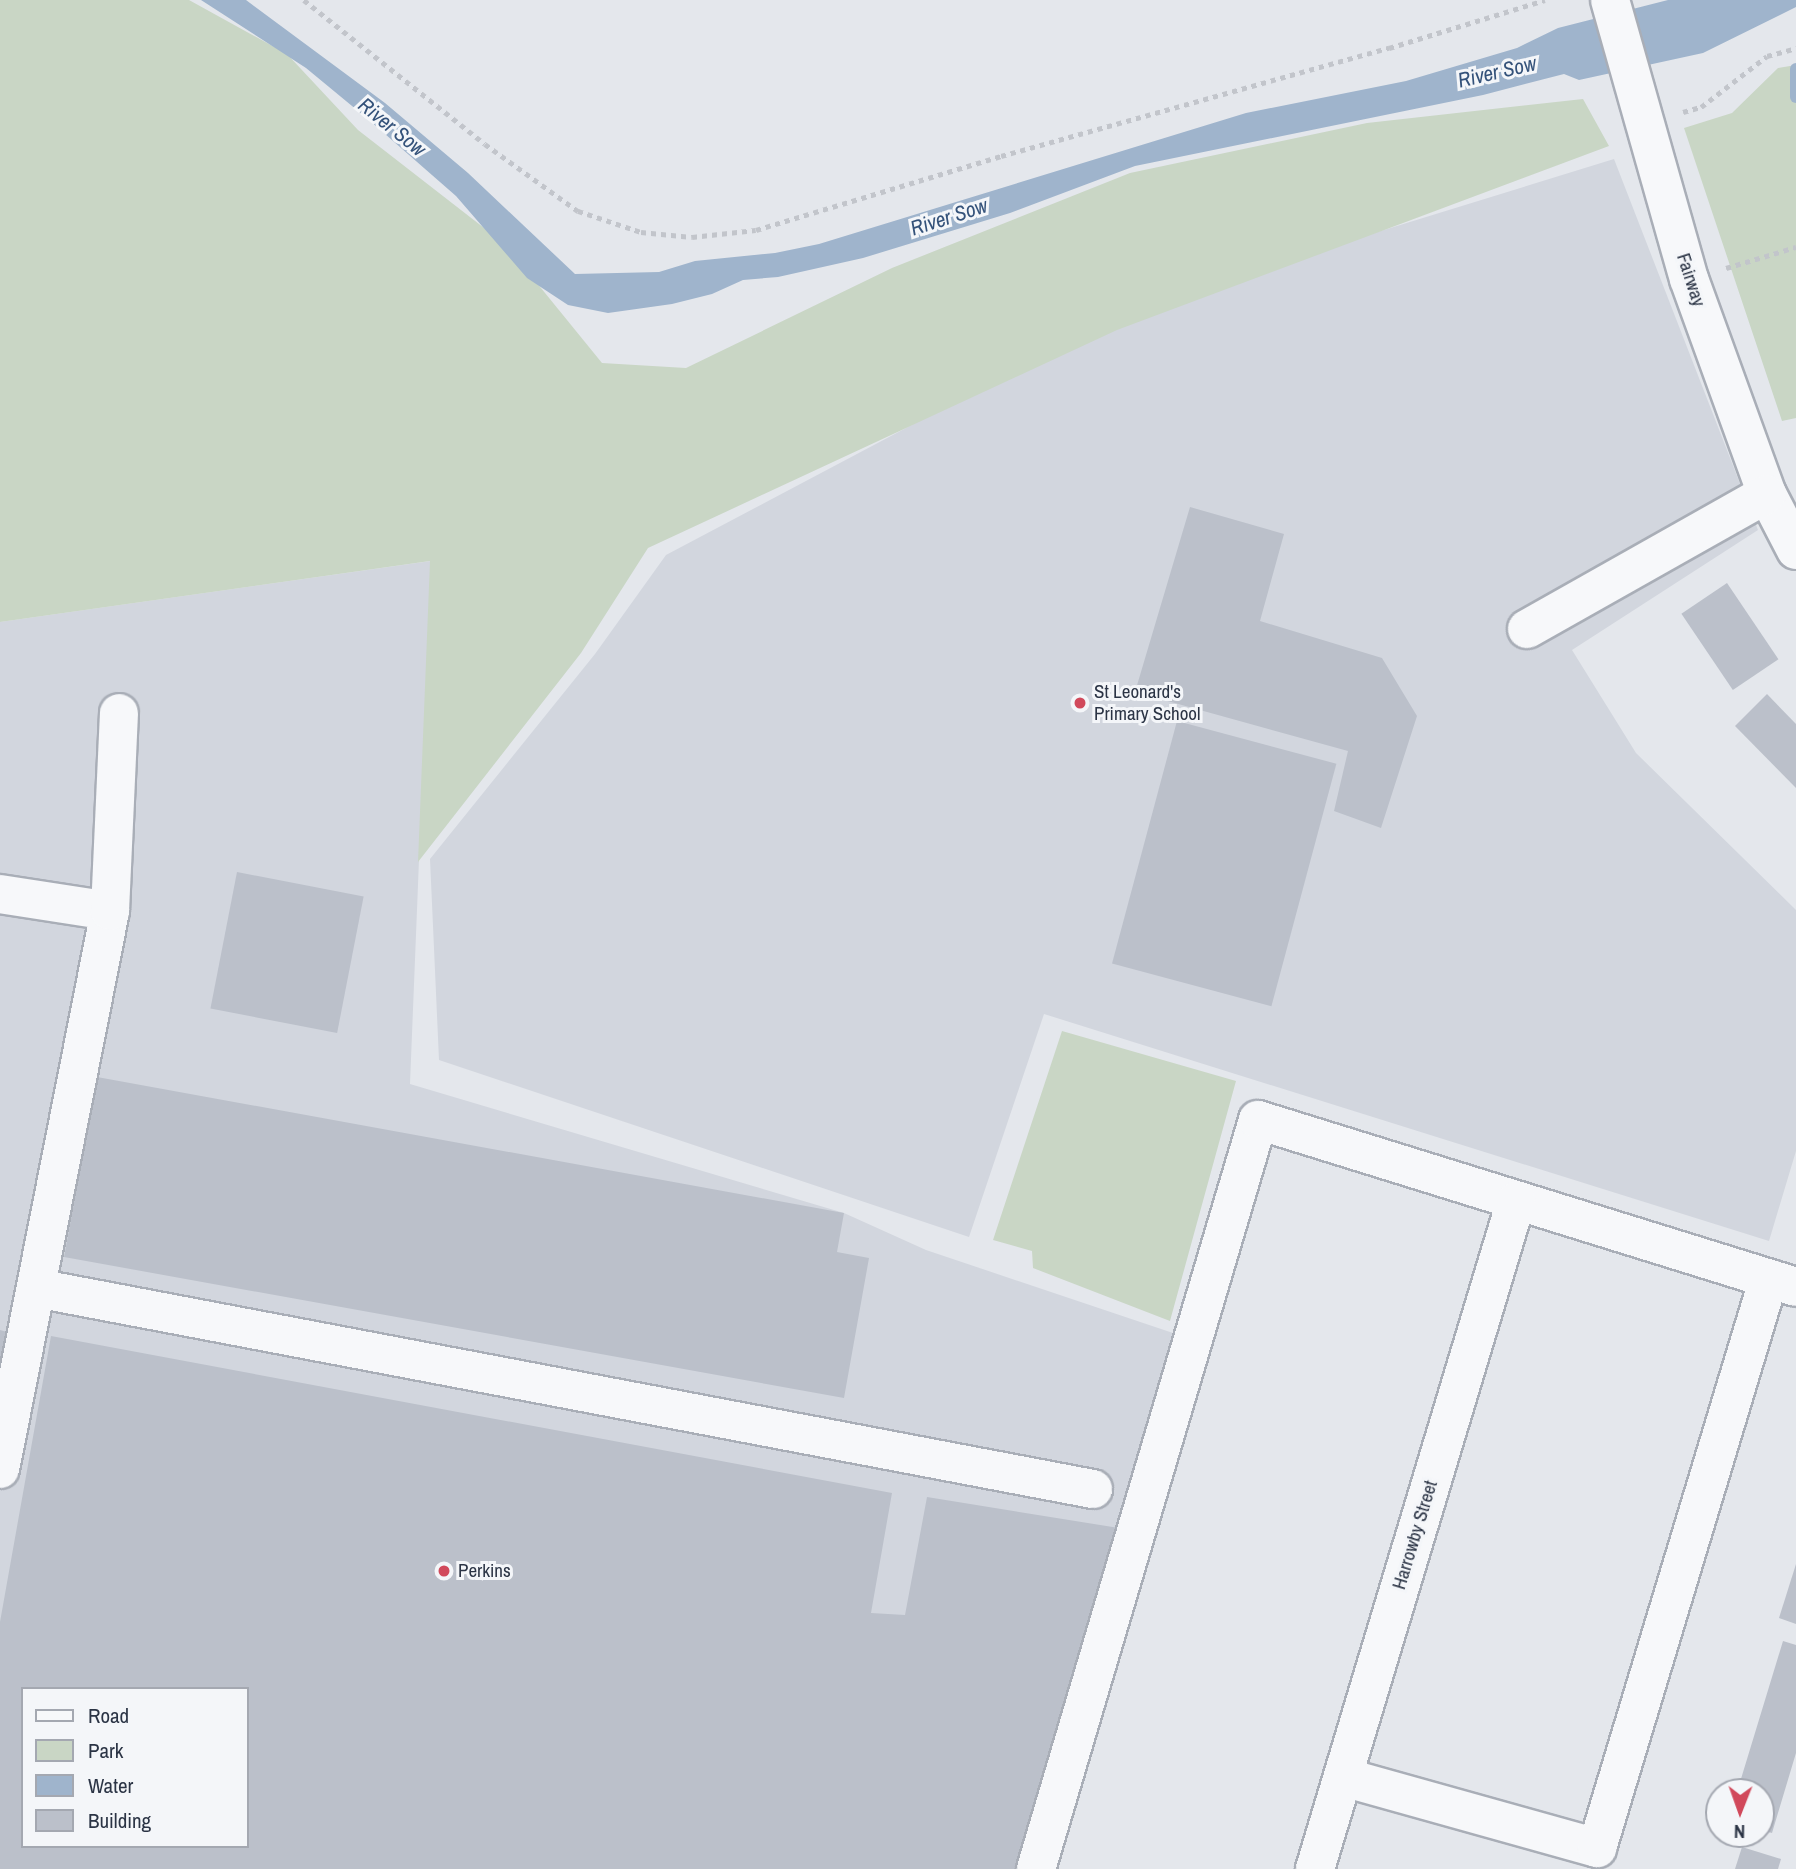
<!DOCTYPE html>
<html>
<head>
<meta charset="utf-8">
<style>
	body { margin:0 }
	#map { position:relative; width:1796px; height:1869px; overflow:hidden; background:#e4e7ec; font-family:"Archivo Narrow",sans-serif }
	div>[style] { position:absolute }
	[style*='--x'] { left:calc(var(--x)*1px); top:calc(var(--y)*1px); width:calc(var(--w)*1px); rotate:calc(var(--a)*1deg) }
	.built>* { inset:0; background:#d2d6de }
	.green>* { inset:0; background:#c9d6c5 }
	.water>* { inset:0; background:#9fb4cc }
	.stream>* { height:12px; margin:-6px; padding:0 6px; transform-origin:6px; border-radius:6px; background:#9fb4cc }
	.building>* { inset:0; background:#bbc0ca; transform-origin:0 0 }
	.path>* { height:4.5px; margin-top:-2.25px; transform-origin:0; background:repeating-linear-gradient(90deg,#c2c5cb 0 5px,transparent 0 10px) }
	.roads { filter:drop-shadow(2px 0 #a9aeb7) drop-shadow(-2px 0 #a9aeb7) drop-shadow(0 2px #a9aeb7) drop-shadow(0 -2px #a9aeb7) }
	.minor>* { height:38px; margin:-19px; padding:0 19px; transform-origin:19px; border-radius:19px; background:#f7f8fa }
	.dots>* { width:19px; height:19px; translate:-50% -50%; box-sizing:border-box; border:4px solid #f4f6f9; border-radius:50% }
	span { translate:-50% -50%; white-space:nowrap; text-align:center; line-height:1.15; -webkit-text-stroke:6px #f4f6f9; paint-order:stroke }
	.street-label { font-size:19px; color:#2b3445 }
	.poi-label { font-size:19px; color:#2b3445 }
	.left { translate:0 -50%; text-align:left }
	.water-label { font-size:21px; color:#34527a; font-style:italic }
	.legend { position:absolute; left:21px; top:1687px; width:228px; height:161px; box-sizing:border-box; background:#f4f6f9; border:2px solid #a4a8b1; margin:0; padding:9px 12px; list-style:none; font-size:21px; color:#2b3445 }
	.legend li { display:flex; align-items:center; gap:14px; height:35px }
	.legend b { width:35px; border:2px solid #a4a8b1 }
	.north { position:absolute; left:1705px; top:1778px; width:70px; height:70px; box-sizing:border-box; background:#f4f6f9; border:2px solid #a4a8b1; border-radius:50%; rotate:181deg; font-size:19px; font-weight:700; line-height:28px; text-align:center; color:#2b3445 }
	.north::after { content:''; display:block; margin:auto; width:24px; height:32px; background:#d1495b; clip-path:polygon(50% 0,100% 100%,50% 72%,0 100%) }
</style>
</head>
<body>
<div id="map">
	<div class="built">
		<div style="clip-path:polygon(1614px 159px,1758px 530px,1572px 650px,1636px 753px,1796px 910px,1796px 1151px,1769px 1241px,1044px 1014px,969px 1237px,439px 1060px,430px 859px,595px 654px,666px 555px,1099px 326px,1160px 299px)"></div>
		<div style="clip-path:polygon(evenodd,431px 561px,410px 1084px,844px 1213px,926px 1250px,1173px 1333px,1125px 1529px,1026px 1869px,0 1869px,0 622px,431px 561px,23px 1689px,247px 1689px,247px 1846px,23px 1846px,23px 1689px)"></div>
	</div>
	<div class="green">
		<div style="clip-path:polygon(0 0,189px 0,287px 54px,358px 130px,506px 245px,602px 363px,686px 368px,892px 268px,1130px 173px,1367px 123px,1583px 99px,1609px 146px,1117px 330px,648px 548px,581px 653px,418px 862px,430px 561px,0 622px)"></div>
		<div style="clip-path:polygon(1796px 65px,1796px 418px,1782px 421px,1684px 128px,1732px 113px,1778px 68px)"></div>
		<div style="clip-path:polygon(1062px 1031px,1236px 1081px,1170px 1321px,1033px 1268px,1032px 1251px,993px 1240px)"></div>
	</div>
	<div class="water">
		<div style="clip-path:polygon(201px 0,246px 0,385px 103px,468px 173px,575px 274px,659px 272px,695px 261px,775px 253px,819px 244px,1246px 113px,1406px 81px,1517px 48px,1558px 28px,1668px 0,1796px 0,1796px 7px,1703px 53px,1579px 80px,1564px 74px,1483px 95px,1135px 166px,1010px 213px,863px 258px,778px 277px,743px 280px,712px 294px,672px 304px,608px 313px,568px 305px,527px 278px,456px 196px,369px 120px,306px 68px)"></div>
	</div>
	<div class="stream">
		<div style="--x:1796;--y:69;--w:28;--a:90"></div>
	</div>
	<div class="building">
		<div style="clip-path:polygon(1190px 507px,1284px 534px,1260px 621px,1382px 658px,1417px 716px,1381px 828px,1334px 811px,1348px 751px,1135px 692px)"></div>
		<div style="left:1727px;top:583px;width:92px;height:55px;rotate:56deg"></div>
		<div style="clip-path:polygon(1767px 694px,1796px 724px,1796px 788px,1735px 726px)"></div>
		<div style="left:1177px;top:721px;width:165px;height:251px;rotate:15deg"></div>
		<div style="left:237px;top:872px;width:129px;height:139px;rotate:11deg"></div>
		<div style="clip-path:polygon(97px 1077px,844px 1213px,837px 1252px,869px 1258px,844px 1398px,64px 1257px)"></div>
		<div style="clip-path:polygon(0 1330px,7px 1332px,1px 1363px,0 1363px)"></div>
		<div style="clip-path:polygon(evenodd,51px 1336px,892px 1493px,871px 1613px,905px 1615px,927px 1497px,1125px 1529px,1026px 1869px,0 1869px,0 1622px,51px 1336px,23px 1689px,247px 1689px,247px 1846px,23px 1846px,23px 1689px)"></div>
		<div style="clip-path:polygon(1796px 1564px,1796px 1624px,1779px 1618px)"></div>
		<div style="clip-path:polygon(1783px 1641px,1796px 1645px,1796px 1753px,1772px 1833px,1761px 1830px,1761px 1792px,1737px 1792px)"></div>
		<div style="clip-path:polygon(1742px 1847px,1781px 1859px,1778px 1869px,1735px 1869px)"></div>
	</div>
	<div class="path">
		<div style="--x:304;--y:0;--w:231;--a:38.5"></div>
		<div style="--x:485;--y:144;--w:115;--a:35.8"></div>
		<div style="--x:578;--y:211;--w:66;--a:18.4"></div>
		<div style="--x:641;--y:232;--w:51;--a:5.6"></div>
		<div style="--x:692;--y:237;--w:64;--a:-6.2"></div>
		<div style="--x:756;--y:230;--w:256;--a:-16.8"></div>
		<div style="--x:1001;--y:156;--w:403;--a:-15.6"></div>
		<div style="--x:1389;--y:48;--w:163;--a:-17.1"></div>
		<div style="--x:1683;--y:112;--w:19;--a:-16"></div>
		<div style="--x:1701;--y:107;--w:83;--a:-37.7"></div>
		<div style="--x:1767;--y:56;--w:30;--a:-15"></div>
		<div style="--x:1726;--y:268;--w:73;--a:-16.7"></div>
	</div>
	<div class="roads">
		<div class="minor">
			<div style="--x:1610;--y:0;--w:290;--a:74.2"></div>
			<div style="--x:1689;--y:279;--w:229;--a:70.1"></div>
			<div style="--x:1767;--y:494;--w:63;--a:62.6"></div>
			<div style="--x:1527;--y:629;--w:275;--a:-29.4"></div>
			<div style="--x:0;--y:894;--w:111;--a:8.8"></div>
			<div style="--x:36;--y:1288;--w:1076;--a:10.77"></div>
			<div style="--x:0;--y:1469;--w:569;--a:-78.85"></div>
			<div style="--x:110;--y:911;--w:198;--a:-87.4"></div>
			<div style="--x:1343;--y:1777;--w:264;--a:15.6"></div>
			<div style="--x:1597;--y:1848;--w:595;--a:-73.21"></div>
			<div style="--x:1036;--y:1869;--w:781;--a:-73.49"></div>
			<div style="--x:1258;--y:1120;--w:563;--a:17.24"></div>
			<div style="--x:1315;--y:1869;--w:698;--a:-73.25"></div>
		</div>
	</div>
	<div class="dots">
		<div style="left:1080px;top:703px;background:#d1495b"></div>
		<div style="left:444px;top:1571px;background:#d1495b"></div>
	</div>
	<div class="street-label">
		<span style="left:1691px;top:280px;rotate:72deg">Fairway</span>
		<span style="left:1415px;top:1535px;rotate:-73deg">Harrowby Street</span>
	</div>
	<div class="poi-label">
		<span class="left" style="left:1094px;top:703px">St Leonard's<br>Primary School</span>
		<span class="left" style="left:458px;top:1571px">Perkins</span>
	</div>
	<div class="water-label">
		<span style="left:1497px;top:72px;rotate:-13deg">River Sow</span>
		<span style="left:392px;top:127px;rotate:39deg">River Sow</span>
		<span style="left:949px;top:217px;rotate:-18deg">River Sow</span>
	</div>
	<ul class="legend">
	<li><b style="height:9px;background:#f7f8fa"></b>Road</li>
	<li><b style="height:19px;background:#c9d6c5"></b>Park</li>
	<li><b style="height:19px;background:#9fb4cc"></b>Water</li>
	<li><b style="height:19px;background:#bbc0ca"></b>Building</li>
	</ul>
	<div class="north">N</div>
</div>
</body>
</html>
